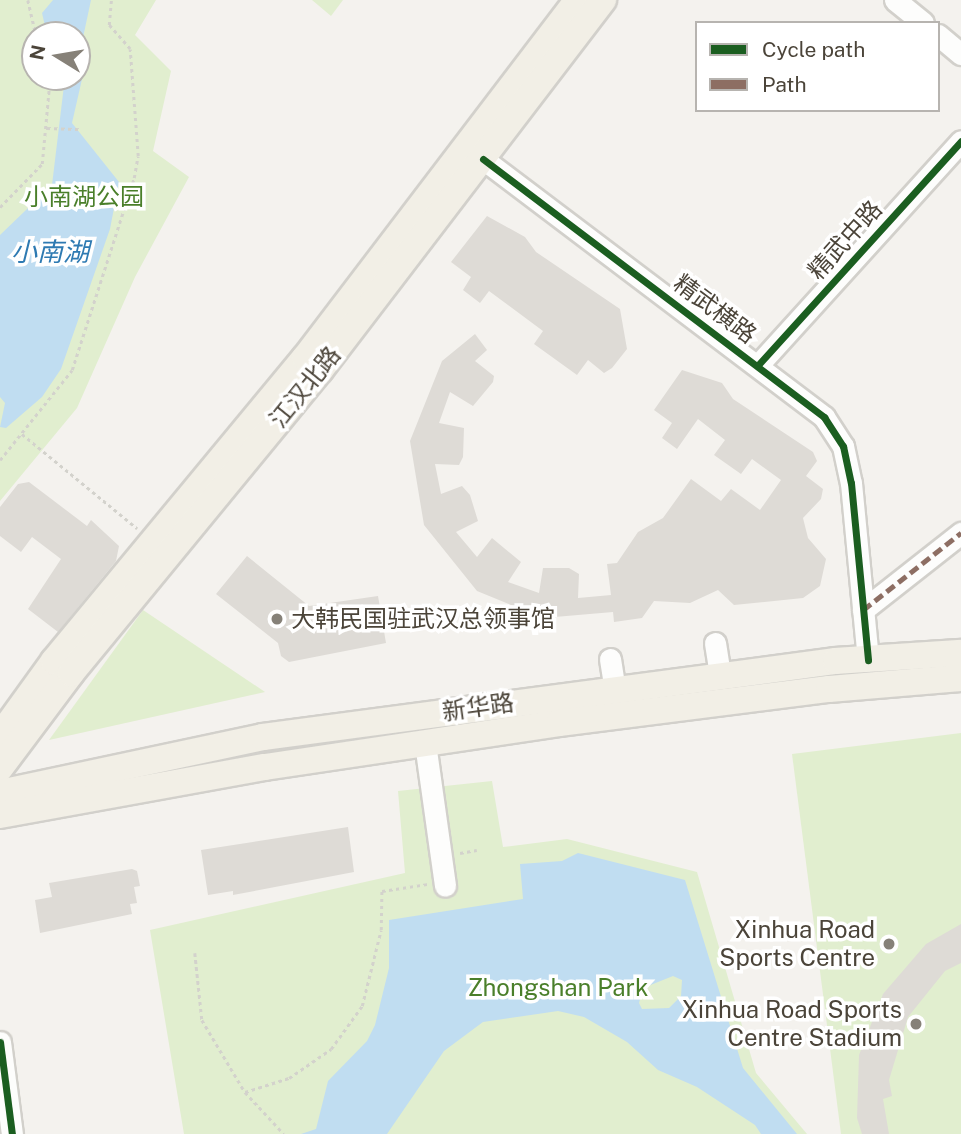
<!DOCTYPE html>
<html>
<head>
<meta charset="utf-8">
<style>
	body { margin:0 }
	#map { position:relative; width:961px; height:1134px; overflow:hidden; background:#f4f2ee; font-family:"Public Sans","Noto Sans SC",sans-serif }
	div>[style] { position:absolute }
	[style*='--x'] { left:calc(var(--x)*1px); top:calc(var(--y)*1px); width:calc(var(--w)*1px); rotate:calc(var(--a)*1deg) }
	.green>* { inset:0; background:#e1eecf }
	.water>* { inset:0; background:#c0ddf1 }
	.building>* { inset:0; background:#dedbd6 }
	.path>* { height:2.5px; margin-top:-1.25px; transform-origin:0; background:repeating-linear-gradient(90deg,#d3d2cc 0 3.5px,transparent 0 7px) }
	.roads { filter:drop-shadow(2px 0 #d2d0cb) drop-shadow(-2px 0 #d2d0cb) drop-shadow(0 2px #d2d0cb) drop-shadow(0 -2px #d2d0cb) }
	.minor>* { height:21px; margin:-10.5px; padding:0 10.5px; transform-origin:10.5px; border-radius:10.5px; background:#fdfdfc }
	.major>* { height:26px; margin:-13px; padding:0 13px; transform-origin:13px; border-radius:13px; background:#f2efe6 }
	.quiet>* { height:5px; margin-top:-2.5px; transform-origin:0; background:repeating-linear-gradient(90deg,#8d6e63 0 10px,transparent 0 15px) }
	.cycleway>* { height:7px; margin:-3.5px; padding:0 3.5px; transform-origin:3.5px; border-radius:3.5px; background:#1b5e20 }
	.dots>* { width:19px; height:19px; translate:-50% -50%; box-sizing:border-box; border:4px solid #fff; border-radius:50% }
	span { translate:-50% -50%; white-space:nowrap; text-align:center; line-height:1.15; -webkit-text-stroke:7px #fff; paint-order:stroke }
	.park-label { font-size:24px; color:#4a7f2a }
	.street-label { font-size:24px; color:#4b4439 }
	.poi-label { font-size:24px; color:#4b4439 }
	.left { translate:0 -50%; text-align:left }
	.right { translate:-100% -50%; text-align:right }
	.water-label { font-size:26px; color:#2e7ab2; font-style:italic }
	.legend { position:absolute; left:695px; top:21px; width:245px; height:91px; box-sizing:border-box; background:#fff; border:2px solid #b7b4b0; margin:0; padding:9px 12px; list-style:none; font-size:21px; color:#4b4439 }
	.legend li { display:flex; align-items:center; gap:14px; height:35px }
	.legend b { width:35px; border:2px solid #b7b4b0 }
	.north { position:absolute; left:21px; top:21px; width:70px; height:70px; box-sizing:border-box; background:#fff; border:2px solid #b7b4b0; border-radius:50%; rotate:281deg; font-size:19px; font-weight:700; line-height:28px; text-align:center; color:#4b4439 }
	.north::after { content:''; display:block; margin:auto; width:24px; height:32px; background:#868178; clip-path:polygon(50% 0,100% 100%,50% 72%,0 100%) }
</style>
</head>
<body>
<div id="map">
	<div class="green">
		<div style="clip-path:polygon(evenodd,0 0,156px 0,135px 35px,171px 71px,153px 151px,189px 177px,135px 277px,77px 408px,0 501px,0 0,35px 35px,77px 35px,77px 77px,35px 77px,35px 35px)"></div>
		<div style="clip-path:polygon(312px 0,343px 0,331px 16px)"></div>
		<div style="clip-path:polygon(143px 610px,265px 692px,49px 740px)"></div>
		<div style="clip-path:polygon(961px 733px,961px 1134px,841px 1134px,792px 754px)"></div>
		<div style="clip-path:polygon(492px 781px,503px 847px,567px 839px,697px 872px,756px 1073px,807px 1134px,184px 1134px,150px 930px,405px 873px,398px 791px)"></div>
	</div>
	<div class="water">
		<div style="clip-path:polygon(53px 0,91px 0,81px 47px,85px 66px,72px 123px,119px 182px,110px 229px,61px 369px,42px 397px,6px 428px,0 427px,5px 403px,0 397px,0 235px,52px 185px,65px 77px,77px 77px,77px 35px,47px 35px,42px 13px)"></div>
		<div style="clip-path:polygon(evenodd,578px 853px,685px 880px,743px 1068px,797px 1134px,761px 1134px,755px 1125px,697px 1087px,658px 1070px,627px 1042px,584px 1017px,558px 1011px,483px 1022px,444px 1051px,387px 1134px,301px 1134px,316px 1129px,328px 1081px,367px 1041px,375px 1025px,389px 968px,389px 920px,523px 899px,520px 864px,562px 861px,578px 853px,673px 976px,682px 980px,681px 996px,669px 1008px,642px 1009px,639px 1003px,643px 988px,673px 976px)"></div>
	</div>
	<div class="building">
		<div style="clip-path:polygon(487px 216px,525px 237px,536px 252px,620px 309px,627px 349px,612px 368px,604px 373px,588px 360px,577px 375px,534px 344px,543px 331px,489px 291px,480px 303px,463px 290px,471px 277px,451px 262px)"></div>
		<div style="clip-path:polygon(475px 334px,487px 350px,475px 361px,494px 376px,493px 382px,473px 406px,450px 392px,439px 423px,464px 428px,463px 457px,459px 465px,435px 464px,441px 494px,462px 486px,470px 495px,478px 521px,456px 532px,477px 557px,492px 538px,521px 562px,508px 582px,539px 593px,543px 568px,569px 568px,579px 574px,578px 598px,611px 595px,607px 564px,617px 563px,638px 532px,663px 518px,691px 479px,721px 501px,731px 489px,760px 510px,781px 480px,752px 459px,741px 474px,714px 455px,725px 440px,698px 419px,677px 449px,662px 438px,672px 423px,654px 410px,682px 370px,722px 383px,733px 399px,813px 452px,817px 461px,806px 476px,823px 489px,821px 499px,803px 518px,808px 538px,826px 559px,820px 586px,803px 598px,734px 605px,718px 590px,690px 603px,654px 601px,642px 618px,614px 622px,613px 612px,543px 618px,477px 591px,424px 525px,410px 441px,442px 361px)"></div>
		<div style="clip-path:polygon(29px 482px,87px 526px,91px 520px,119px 546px,116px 561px,58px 632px,28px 609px,61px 559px,32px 537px,21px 552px,0 536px,0 507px,18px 484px)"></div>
		<div style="clip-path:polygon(247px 556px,309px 606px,378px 596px,386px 643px,289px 662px,281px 656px,278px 643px,216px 594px)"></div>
		<div style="clip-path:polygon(348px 827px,354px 872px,233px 895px,233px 891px,208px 895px,201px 850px)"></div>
		<div style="clip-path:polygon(132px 869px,137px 871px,140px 886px,134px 887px,137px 903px,130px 904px,132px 914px,40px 933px,35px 900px,52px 897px,49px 883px)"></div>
		<div style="clip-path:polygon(961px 924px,961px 963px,945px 971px,908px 1017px,889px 1080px,892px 1096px,883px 1099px,889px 1134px,862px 1134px,857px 1118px,859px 1055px,883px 994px,926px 944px)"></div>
	</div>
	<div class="path">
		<div style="--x:28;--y:0;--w:36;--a:77"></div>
		<div style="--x:47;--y:128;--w:35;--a:2"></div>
		<div style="--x:0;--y:207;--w:60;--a:-45.7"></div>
		<div style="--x:42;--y:164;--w:87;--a:-84.7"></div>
		<div style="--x:22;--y:434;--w:149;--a:39.3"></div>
		<div style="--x:0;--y:460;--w:115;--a:-51.3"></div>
		<div style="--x:72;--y:370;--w:202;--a:-72.1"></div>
		<div style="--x:134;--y:178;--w:22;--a:-80"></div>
		<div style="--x:138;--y:156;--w:107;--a:-94.3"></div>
		<div style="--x:130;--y:49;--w:32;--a:-131"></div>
		<div style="--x:109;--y:25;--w:25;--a:-85"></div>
		<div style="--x:460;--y:853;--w:17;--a:-10"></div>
		<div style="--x:195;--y:953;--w:67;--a:84"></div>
		<div style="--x:202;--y:1020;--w:84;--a:59.2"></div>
		<div style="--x:245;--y:1092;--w:57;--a:47.1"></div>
		<div style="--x:245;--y:1092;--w:46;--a:-17.7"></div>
		<div style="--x:289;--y:1078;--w:51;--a:-34.6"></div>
		<div style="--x:331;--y:1049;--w:53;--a:-54.2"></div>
		<div style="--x:362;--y:1006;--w:78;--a:-76"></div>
		<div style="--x:381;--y:930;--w:39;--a:-89"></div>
		<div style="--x:382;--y:891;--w:47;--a:-8.7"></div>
	</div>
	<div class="roads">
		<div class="minor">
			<div style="--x:895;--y:0;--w:36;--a:39"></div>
			<div style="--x:938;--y:35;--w:30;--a:40"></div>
			<div style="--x:483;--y:159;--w:428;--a:37.1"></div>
			<div style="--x:824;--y:417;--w:35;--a:57"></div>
			<div style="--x:843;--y:446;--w:38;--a:78"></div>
			<div style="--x:851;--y:483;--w:178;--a:84.5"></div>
			<div style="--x:758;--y:365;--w:302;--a:-47.8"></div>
			<div style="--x:863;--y:610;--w:125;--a:-38.2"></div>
			<div style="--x:715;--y:643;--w:32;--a:81"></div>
			<div style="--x:610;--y:659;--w:30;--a:81"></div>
			<div style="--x:425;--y:743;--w:144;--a:82"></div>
			<div style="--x:0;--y:1042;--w:93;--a:82.6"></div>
		</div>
		<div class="major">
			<div style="--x:0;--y:736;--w:92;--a:-54.2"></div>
			<div style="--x:54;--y:661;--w:393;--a:-50.4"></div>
			<div style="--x:305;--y:358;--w:450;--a:-52.7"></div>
			<div style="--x:0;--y:768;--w:119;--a:-53.2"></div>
			<div style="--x:71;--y:673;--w:392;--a:-50.6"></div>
			<div style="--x:320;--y:370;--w:466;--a:-52.6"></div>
			<div style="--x:0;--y:793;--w:269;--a:-12"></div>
			<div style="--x:263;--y:737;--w:578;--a:-7.56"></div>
			<div style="--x:836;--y:661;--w:125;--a:-3.7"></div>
			<div style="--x:0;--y:815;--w:269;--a:-10.3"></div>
			<div style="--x:265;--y:767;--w:297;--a:-8.5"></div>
			<div style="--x:559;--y:723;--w:272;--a:-7.2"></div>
			<div style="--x:829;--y:689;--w:132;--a:-4.8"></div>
		</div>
	</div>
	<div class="quiet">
		<div style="--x:863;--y:610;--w:125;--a:-38.2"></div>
	</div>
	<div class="cycleway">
		<div style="--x:483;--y:159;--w:428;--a:37.1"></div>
		<div style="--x:824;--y:417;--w:35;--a:57"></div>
		<div style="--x:843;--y:446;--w:38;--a:78"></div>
		<div style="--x:851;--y:483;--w:178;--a:84.5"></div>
		<div style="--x:758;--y:365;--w:302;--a:-47.8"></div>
		<div style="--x:0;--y:1042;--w:93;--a:82.6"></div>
	</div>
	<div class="dots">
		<div style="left:277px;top:619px;background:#868178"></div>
		<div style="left:889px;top:944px;background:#868178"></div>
		<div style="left:916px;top:1024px;background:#868178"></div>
	</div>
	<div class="park-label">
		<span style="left:84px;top:197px">小南湖公园</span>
		<span style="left:558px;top:988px">Zhongshan Park</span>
	</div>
	<div class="street-label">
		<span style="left:845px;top:240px;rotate:-48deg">精武中路</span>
		<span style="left:715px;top:309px;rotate:37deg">精武横路</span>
		<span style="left:305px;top:387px;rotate:-51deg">江汉北路</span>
		<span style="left:478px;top:707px;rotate:-8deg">新华路</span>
	</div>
	<div class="poi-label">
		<span class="left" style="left:291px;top:619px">大韩民国驻武汉总领事馆</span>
		<span class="right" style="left:875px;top:944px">Xinhua Road<br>Sports Centre</span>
		<span class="right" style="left:902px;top:1024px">Xinhua Road Sports<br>Centre Stadium</span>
	</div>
	<div class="water-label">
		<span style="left:50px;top:252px">小南湖</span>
	</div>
	<ul class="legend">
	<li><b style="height:9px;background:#1b5e20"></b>Cycle path</li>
	<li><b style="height:9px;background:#8d6e63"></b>Path</li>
	</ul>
	<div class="north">N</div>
</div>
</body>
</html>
